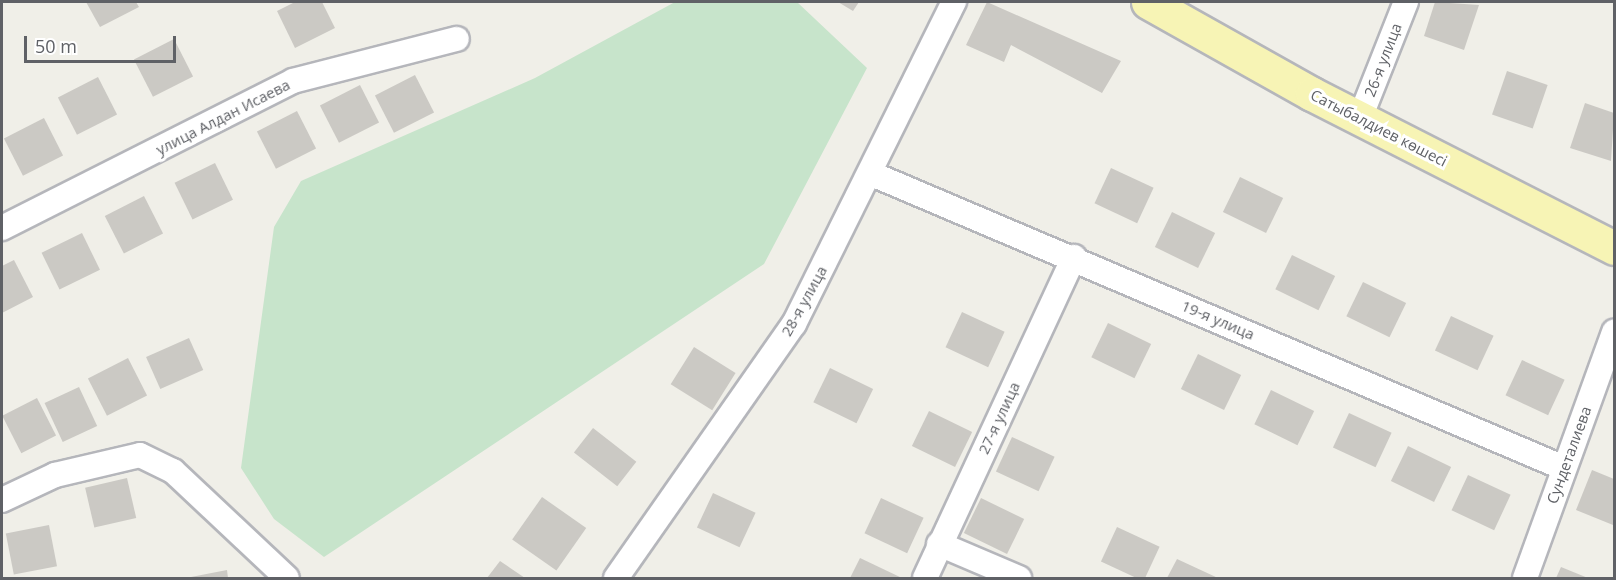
<!DOCTYPE html>
<html>
<head>
<meta charset="utf-8">
<style>
	body { margin:0 }
	#map { position:relative; width:1616px; height:580px; overflow:hidden; background:#f0efe8; font-family:"Open Sans",sans-serif }
	div>[style] { position:absolute }
	[style*='--x'] { left:calc(var(--x)*1px); top:calc(var(--y)*1px); width:calc(var(--w)*1px); rotate:calc(var(--a)*1deg) }
	.green>* { inset:0; background:#c7e4cb }
	.building>* { inset:0; background:#cbc9c4; transform-origin:0 0 }
	.roads { filter:drop-shadow(2px 0 #b5b6bb) drop-shadow(-2px 0 #b5b6bb) drop-shadow(0 2px #b5b6bb) drop-shadow(0 -2px #b5b6bb) }
	.minor>* { height:24px; margin:-12px; padding:0 12px; transform-origin:12px; border-radius:12px; background:#fff }
	.primary>* { height:33px; margin:-16.5px; padding:0 16.5px; transform-origin:16.5px; border-radius:16.5px; background:#f7f4b5 }
	span { translate:-50% -50%; white-space:nowrap; text-align:center; line-height:1.15; -webkit-text-stroke:6px #fff; paint-order:stroke }
	.street-label { font-size:15px; color:#5f6166 }
	.frame { position:absolute; inset:0; border:3px solid #5f6166; pointer-events:none }
	.scale { position:absolute; left:24px; top:36px; width:152px; height:27px; box-sizing:border-box; border:3px solid #5f6166; border-top:0; padding-left:8px; font-size:18px; line-height:21px; white-space:nowrap; color:#5f6166; -webkit-text-stroke:4px #fff; paint-order:stroke }
</style>
</head>
<body>
<div id="map">
	<div class="green">
		<div style="clip-path:polygon(675px 2px,797px 2px,867px 68px,764px 264px,324px 557px,274px 519px,241px 468px,274px 227px,301px 181px,535px 78px)"></div>
	</div>
	<div class="building">
		<div style="clip-path:polygon(86px 2px,136px 2px,139px 7px,100px 27px)"></div>
		<div style="clip-path:polygon(295px 2px,322px 2px,335px 28px,295px 48px,277px 11px)"></div>
		<div style="clip-path:polygon(838px 2px,859px 2px,853px 11px)"></div>
		<div style="clip-path:polygon(987px 2px,1121px 61px,1102px 93px,1011px 45px,1004px 62px,966px 45px)"></div>
		<div style="clip-path:polygon(1435px 2px,1479px 5px,1464px 50px,1424px 36px)"></div>
		<div style="left:174px;top:39px;width:42px;height:45px;rotate:63deg"></div>
		<div style="left:1507px;top:71px;width:43px;height:46px;rotate:19deg"></div>
		<div style="left:415px;top:75px;width:42px;height:45px;rotate:63deg"></div>
		<div style="left:98px;top:77px;width:42px;height:45px;rotate:63deg"></div>
		<div style="left:360px;top:85px;width:42px;height:45px;rotate:63deg"></div>
		<div style="clip-path:polygon(1585px 103px,1614px 113px,1611px 161px,1570px 148px)"></div>
		<div style="left:297px;top:111px;width:42px;height:45px;rotate:63deg"></div>
		<div style="left:44px;top:118px;width:42px;height:45px;rotate:63deg"></div>
		<div style="left:215px;top:163px;width:41px;height:45px;rotate:64deg"></div>
		<div style="left:1111px;top:168px;width:47px;height:39px;rotate:25deg"></div>
		<div style="left:1240px;top:177px;width:48px;height:39px;rotate:26deg"></div>
		<div style="left:144px;top:196px;width:42px;height:44px;rotate:63deg"></div>
		<div style="left:1172px;top:212px;width:48px;height:39px;rotate:26deg"></div>
		<div style="left:82px;top:233px;width:41px;height:45px;rotate:64deg"></div>
		<div style="left:1292px;top:255px;width:48px;height:38px;rotate:26deg"></div>
		<div style="clip-path:polygon(14px 260px,33px 297px,2px 313px,2px 266px)"></div>
		<div style="left:1363px;top:282px;width:48px;height:38px;rotate:26deg"></div>
		<div style="left:962px;top:312px;width:47px;height:39px;rotate:25deg"></div>
		<div style="left:1451px;top:316px;width:47px;height:38px;rotate:25deg"></div>
		<div style="left:1108px;top:323px;width:48px;height:38px;rotate:26deg"></div>
		<div style="left:189px;top:338px;width:35px;height:47px;rotate:66deg"></div>
		<div style="left:694px;top:347px;width:49px;height:44px;rotate:32deg"></div>
		<div style="left:1198px;top:354px;width:48px;height:39px;rotate:26deg"></div>
		<div style="left:128px;top:358px;width:42px;height:45px;rotate:63deg"></div>
		<div style="left:1522px;top:360px;width:47px;height:39px;rotate:25deg"></div>
		<div style="left:830px;top:368px;width:48px;height:38px;rotate:26deg"></div>
		<div style="left:79px;top:387px;width:43px;height:38px;rotate:65deg"></div>
		<div style="left:1271px;top:390px;width:48px;height:38px;rotate:26deg"></div>
		<div style="left:37px;top:398px;width:42px;height:39px;rotate:63deg"></div>
		<div style="left:929px;top:411px;width:48px;height:39px;rotate:26deg"></div>
		<div style="left:1349px;top:413px;width:47px;height:38px;rotate:25deg"></div>
		<div style="left:593px;top:428px;width:55px;height:31px;rotate:38deg"></div>
		<div style="left:1012px;top:437px;width:47px;height:38px;rotate:25deg"></div>
		<div style="left:1408px;top:446px;width:48px;height:39px;rotate:26deg"></div>
		<div style="clip-path:polygon(1592px 470px,1614px 479px,1613px 525px,1576px 510px)"></div>
		<div style="left:1468px;top:475px;width:47px;height:39px;rotate:25deg"></div>
		<div style="left:127px;top:478px;width:41px;height:43px;rotate:77deg"></div>
		<div style="left:713px;top:493px;width:47px;height:38px;rotate:25deg"></div>
		<div style="left:542px;top:497px;width:54px;height:52px;rotate:35deg"></div>
		<div style="left:881px;top:498px;width:47px;height:39px;rotate:25deg"></div>
		<div style="left:981px;top:498px;width:48px;height:39px;rotate:26deg"></div>
		<div style="left:49px;top:525px;width:42px;height:44px;rotate:79deg"></div>
		<div style="left:1117px;top:527px;width:47px;height:38px;rotate:25deg"></div>
		<div style="clip-path:polygon(860px 558px,902px 578px,850px 578px)"></div>
		<div style="clip-path:polygon(1177px 559px,1218px 578px,1167px 578px)"></div>
		<div style="clip-path:polygon(500px 561px,525px 578px,487px 578px)"></div>
		<div style="clip-path:polygon(1561px 567px,1588px 578px,1556px 578px)"></div>
		<div style="clip-path:polygon(227px 570px,228px 578px,191px 578px,191px 577px)"></div>
	</div>
	<div class="roads">
		<div class="minor">
			<div style="--x:1360;--y:118;--w:125;--a:-68.4"></div>
			<div style="--x:872;--y:174;--w:752;--a:23.02"></div>
			<div style="--x:2;--y:228;--w:326;--a:-26.8"></div>
			<div style="--x:293;--y:81;--w:169;--a:-14.4"></div>
			<div style="--x:2;--y:500;--w:59;--a:-25.3"></div>
			<div style="--x:55;--y:475;--w:87;--a:-13.2"></div>
			<div style="--x:140;--y:455;--w:37;--a:26"></div>
			<div style="--x:173;--y:471;--w:156;--a:43.2"></div>
			<div style="--x:939;--y:544;--w:87;--a:23"></div>
			<div style="--x:616;--y:578;--w:310;--a:-55"></div>
			<div style="--x:794;--y:324;--w:360;--a:-63.6"></div>
			<div style="--x:925;--y:578;--w:354;--a:-65.1"></div>
			<div style="--x:1525;--y:578;--w:262;--a:-70.1"></div>
		</div>
		<div class="primary">
			<div style="--x:1148;--y:2;--w:188;--a:29.3"></div>
			<div style="--x:1312;--y:94;--w:339;--a:27"></div>
		</div>
	</div>
	<div class="street-label">
		<span style="left:1383px;top:60px;rotate:-69deg">26-я улица</span>
		<span style="left:223px;top:117px;rotate:-27deg">улица Алдан Исаева</span>
		<span style="left:1379px;top:128px;rotate:27deg">Сатыбалдиев көшесі</span>
		<span style="left:804px;top:301px;rotate:-61deg">28-я улица</span>
		<span style="left:1218px;top:320px;rotate:23deg">19-я улица</span>
		<span style="left:999px;top:418px;rotate:-65deg">27-я улица</span>
		<span style="left:1569px;top:455px;rotate:-70deg">Сундеталиева</span>
	</div>
	<div class="frame"></div>
	<div class="scale">50 m</div>
</div>
</body>
</html>
